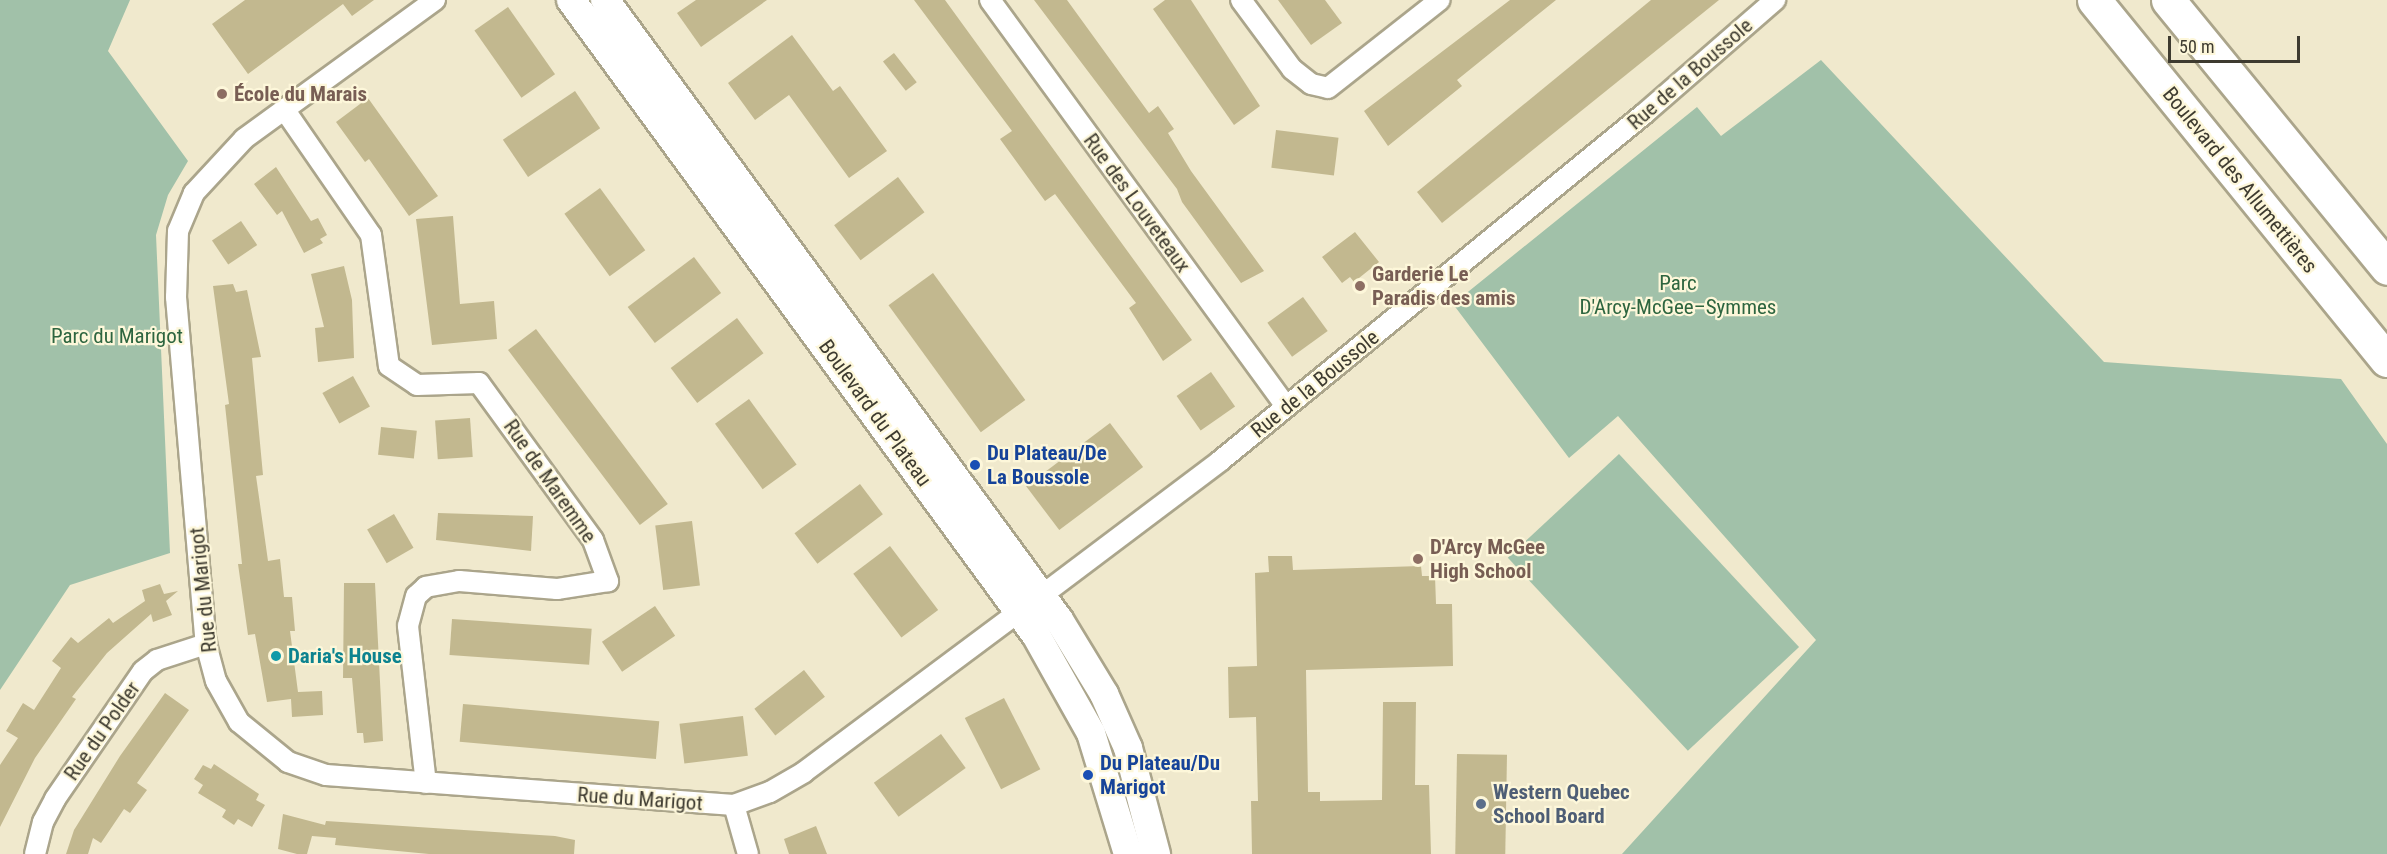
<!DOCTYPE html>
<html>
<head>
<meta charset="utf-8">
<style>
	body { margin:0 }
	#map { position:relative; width:2387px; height:854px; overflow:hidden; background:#f0e9cd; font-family:"Roboto Condensed",sans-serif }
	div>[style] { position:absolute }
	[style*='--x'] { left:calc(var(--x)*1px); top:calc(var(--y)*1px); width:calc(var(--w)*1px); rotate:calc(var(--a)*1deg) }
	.green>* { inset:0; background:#a1c1a9; transform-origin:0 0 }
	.building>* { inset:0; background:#c2b88f; transform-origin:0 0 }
	.roads { filter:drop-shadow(2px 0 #aba58b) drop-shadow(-2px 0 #aba58b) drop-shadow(0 2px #aba58b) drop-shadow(0 -2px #aba58b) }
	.street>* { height:20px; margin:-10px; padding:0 10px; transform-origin:10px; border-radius:10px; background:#fff }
	.secondary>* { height:28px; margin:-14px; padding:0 14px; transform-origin:14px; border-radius:14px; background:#fff }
	.highway>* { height:33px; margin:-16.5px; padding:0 16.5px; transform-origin:16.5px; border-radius:16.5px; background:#fff }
	.dots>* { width:16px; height:16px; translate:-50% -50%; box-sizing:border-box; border:3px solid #fdf7da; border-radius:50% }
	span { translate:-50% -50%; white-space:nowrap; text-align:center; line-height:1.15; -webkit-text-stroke:4.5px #fdf7da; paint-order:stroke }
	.street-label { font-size:21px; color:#3e3b30 }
	.education-label { font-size:21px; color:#785e54; font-weight:700 }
	.left { translate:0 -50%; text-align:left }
	.park-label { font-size:21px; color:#2d653f }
	.transit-label { font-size:21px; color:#164399; font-weight:700 }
	.culture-label { font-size:21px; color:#0d838f; font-weight:700 }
	.service-label { font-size:21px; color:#4e5e75; font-weight:700 }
	.scale { position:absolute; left:2168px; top:36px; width:132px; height:27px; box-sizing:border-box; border:3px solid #3e3b30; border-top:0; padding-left:8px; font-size:18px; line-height:21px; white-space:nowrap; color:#3e3b30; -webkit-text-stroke:4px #fdf7da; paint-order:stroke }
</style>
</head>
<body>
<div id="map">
	<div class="green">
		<div style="clip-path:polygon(0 0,130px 0,108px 51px,188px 161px,168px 195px,156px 235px,170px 553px,70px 585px,0 690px)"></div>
		<div style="clip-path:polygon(1821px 60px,2104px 362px,2341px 379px,2387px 444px,2387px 854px,1622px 854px,1816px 640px,1618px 416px,1569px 458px,1453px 304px,1697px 107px,1721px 136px)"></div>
		<div style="left:1619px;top:454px;width:264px;height:152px;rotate:47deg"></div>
	</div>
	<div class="building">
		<div style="clip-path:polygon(245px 0,374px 0,352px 16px,343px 4px,248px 74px,212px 24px)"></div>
		<div style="clip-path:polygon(696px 0,767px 0,701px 47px,677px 13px)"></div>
		<div style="clip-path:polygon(914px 0,945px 0,1192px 340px,1163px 361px,1129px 308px,1136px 303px,1055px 194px,1045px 201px,1029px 179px,1000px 139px,1012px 131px)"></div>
		<div style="clip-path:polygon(1034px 0,1067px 0,1149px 113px,1158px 106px,1174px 129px,1168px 133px,1191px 171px,1264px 271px,1241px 283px,1182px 202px,1177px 189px)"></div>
		<div style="clip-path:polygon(1165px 0,1191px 0,1260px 106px,1234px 125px,1153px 9px)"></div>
		<div style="clip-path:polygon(1278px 0,1325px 0,1342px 23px,1311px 45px)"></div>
		<div style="clip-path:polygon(1510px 0,1556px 0,1457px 80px,1462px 86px,1388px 146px,1364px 111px)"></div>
		<div style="clip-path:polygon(1651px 0,1719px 0,1442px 223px,1417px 192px)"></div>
		<div style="left:508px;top:7px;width:82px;height:41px;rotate:55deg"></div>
		<div style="clip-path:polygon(792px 35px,833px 91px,840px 86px,887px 151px,849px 178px,789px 95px,755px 120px,728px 83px)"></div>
		<div style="left:894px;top:53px;width:37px;height:14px;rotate:52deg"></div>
		<div style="left:575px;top:91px;width:45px;height:87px;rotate:56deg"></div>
		<div style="clip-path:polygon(368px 98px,438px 196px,409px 216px,369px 159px,365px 162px,336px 122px)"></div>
		<div style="left:1276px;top:130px;width:63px;height:38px;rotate:7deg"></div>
		<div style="clip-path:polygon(276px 167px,311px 221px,318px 218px,327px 235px,320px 239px,323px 243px,304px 253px,282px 211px,277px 215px,254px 184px)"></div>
		<div style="left:898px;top:177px;width:44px;height:80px;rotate:53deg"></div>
		<div style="left:600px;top:188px;width:77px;height:44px;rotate:54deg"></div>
		<div style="clip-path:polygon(453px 216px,460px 304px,494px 301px,497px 339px,432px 345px,416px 219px)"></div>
		<div style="left:241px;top:221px;width:29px;height:35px;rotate:56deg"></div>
		<div style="clip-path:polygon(1355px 232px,1379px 262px,1354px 282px,1350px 277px,1342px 283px,1322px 257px)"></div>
		<div style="left:694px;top:257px;width:45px;height:83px;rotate:53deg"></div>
		<div style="clip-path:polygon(344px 266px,352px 300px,354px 358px,318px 362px,315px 328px,324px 327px,311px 274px)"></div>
		<div style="left:933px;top:273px;width:157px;height:55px;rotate:54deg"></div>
		<div style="clip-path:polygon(233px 284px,236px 292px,247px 290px,261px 357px,252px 358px,263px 475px,256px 476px,268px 561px,280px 559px,284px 597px,292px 597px,295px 631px,290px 631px,298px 692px,322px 691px,323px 715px,292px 717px,291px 699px,267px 702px,255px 634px,248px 635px,238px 564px,242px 564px,225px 405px,229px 404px,213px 286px)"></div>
		<div style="left:1303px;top:297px;width:42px;height:44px;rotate:54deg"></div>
		<div style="left:737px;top:318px;width:44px;height:83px;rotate:53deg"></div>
		<div style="left:536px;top:329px;width:219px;height:35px;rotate:53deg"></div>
		<div style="left:1211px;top:372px;width:42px;height:42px;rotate:55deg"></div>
		<div style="left:353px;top:376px;width:35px;height:35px;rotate:61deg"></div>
		<div style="left:749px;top:399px;width:81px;height:42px;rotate:54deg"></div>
		<div style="left:470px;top:418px;width:39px;height:35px;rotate:86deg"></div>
		<div style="left:1110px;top:423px;width:55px;height:105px;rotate:53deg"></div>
		<div style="left:381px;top:427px;width:36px;height:28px;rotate:6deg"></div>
		<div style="left:860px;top:484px;width:38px;height:82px;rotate:53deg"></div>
		<div style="clip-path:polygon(438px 513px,533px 516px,531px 551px,436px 540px)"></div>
		<div style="left:394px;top:514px;width:39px;height:31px;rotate:60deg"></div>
		<div style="left:692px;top:521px;width:65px;height:37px;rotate:83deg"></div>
		<div style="left:890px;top:546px;width:80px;height:46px;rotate:53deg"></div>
		<div style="clip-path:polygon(1268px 556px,1292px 556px,1293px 570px,1421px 566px,1422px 576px,1435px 576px,1436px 604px,1452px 604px,1453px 666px,1306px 670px,1308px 792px,1320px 792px,1320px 801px,1382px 800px,1383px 702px,1416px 702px,1415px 785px,1429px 785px,1431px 854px,1252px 854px,1251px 801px,1258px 801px,1256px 717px,1229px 718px,1228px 667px,1257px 666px,1255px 573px,1269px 572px)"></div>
		<div style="clip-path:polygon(344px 583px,375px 583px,383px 741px,364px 743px,363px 733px,357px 733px,352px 678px,343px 678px)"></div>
		<div style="clip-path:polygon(160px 584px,164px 594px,178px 591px,166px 601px,172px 615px,153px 622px,151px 614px,107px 653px,72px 697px,76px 699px,35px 758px,0 827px,0 765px,18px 738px,6px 731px,23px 703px,34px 710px,61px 668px,52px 661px,71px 637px,78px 643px,109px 618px,113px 623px,145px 601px,142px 590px)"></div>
		<div style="left:655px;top:606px;width:36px;height:64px;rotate:56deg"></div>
		<div style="left:452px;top:619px;width:140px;height:36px;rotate:4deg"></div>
		<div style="left:804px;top:670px;width:34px;height:63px;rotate:52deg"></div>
		<div style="clip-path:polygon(165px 693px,189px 710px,137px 783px,147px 790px,130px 813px,124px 809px,101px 843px,93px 838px,88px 854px,66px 854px,74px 830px,120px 756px)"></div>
		<div style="left:1004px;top:698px;width:80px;height:44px;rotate:63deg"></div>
		<div style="left:463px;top:704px;width:197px;height:38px;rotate:5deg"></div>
		<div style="left:743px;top:716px;width:40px;height:64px;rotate:83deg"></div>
		<div style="left:941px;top:734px;width:42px;height:83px;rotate:54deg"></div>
		<div style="left:1457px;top:754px;width:50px;height:100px;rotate:1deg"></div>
		<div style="clip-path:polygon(214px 764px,259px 794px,256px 800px,265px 805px,252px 827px,238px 819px,234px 825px,222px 817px,226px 810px,198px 793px,203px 785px,194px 779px,203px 765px,211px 769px)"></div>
		<div style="clip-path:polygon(283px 814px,325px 825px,326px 821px,555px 836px,575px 840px,574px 854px,429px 854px,335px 845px,336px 838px,312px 836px,307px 854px,297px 854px,278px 849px)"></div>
		<div style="clip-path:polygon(816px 826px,827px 854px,789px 854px,784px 839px)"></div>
	</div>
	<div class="roads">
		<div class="street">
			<div style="--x:435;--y:0;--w:236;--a:144"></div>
			<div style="--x:244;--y:139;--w:74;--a:132.8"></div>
			<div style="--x:194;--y:193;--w:41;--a:112.8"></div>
			<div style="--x:178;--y:231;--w:66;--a:91.7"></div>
			<div style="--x:176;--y:297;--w:348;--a:85.1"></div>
			<div style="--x:206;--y:644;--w:38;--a:75"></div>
			<div style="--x:216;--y:681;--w:47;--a:60.7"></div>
			<div style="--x:239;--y:722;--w:63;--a:39.2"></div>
			<div style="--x:288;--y:762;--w:40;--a:18.9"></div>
			<div style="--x:326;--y:775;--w:409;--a:4.2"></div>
			<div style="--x:734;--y:805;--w:38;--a:-20"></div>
			<div style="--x:770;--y:792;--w:39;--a:-30"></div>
			<div style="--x:804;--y:772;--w:269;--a:-36.7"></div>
			<div style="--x:990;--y:0;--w:501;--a:53.93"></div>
			<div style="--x:1241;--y:0;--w:86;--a:53.5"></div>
			<div style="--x:1292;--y:69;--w:24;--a:38"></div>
			<div style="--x:1311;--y:84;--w:17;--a:13"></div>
			<div style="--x:1328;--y:88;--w:142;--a:-38.2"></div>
			<div style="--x:284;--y:109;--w:153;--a:55.4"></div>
			<div style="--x:371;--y:235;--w:132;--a:82.2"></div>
			<div style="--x:389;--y:366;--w:34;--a:34"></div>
			<div style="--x:417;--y:385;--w:62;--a:-1.8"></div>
			<div style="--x:479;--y:383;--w:194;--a:54"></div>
			<div style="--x:593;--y:540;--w:44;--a:69.9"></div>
			<div style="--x:608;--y:581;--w:52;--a:171.1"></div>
			<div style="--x:557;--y:589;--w:98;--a:-175.3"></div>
			<div style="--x:459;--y:581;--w:34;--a:170"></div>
			<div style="--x:426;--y:587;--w:13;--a:138"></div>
			<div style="--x:416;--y:596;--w:31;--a:105"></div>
			<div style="--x:408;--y:626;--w:158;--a:83.5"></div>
			<div style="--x:1041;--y:596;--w:224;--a:-37"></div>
			<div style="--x:1220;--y:461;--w:548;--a:-39.3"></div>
			<div style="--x:1644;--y:114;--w:174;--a:-41"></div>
			<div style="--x:734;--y:805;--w:51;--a:74.1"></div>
			<div style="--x:35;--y:854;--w:33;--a:-76"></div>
			<div style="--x:43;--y:822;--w:26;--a:-62"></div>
			<div style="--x:55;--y:799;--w:155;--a:-55.5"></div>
			<div style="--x:143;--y:671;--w:18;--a:-38"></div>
			<div style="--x:157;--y:660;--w:52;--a:-18.1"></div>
		</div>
		<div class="secondary">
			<div style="--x:571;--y:0;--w:787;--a:53.79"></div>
			<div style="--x:1036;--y:635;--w:112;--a:60.7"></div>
			<div style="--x:1091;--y:733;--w:127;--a:73"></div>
			<div style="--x:605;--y:0;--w:768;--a:53.79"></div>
			<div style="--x:1059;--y:620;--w:87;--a:58.7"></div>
			<div style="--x:1104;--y:694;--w:59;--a:66"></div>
			<div style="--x:1128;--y:748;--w:110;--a:75.2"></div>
		</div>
		<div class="highway">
			<div style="--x:2094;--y:0;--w:464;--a:50.9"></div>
			<div style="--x:2168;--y:0;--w:346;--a:50.7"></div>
		</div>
	</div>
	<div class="dots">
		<div style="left:222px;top:94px;background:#8d6e63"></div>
		<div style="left:1360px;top:286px;background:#8d6e63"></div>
		<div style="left:975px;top:465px;background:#1a4fb4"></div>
		<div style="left:1418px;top:559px;background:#8d6e63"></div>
		<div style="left:276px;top:656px;background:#0f9aa8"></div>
		<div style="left:1088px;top:775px;background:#1a4fb4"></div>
		<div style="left:1481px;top:804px;background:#5c6f8a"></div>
	</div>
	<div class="street-label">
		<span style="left:1690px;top:74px;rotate:-41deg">Rue de la Boussole</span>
		<span style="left:2240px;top:180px;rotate:51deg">Boulevard des Allumettières</span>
		<span style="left:1137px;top:203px;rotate:54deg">Rue des Louveteaux</span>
		<span style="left:1315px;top:384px;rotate:-39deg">Rue de la Boussole</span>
		<span style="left:875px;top:413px;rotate:54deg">Boulevard du Plateau</span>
		<span style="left:550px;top:481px;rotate:55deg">Rue de Maremme</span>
		<span style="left:203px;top:590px;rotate:-96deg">Rue du Marigot</span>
		<span style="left:102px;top:731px;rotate:-55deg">Rue du Polder</span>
		<span style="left:640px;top:799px;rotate:4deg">Rue du Marigot</span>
	</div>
	<div class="education-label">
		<span class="left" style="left:234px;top:94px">École du Marais</span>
		<span class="left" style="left:1372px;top:286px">Garderie Le<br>Paradis des amis</span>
		<span class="left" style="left:1430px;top:559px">D'Arcy McGee<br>High School</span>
	</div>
	<div class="park-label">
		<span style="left:1678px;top:295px">Parc<br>D'Arcy-McGee–Symmes</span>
		<span style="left:117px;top:336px">Parc du Marigot</span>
	</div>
	<div class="transit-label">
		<span class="left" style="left:987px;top:465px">Du Plateau/De<br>La Boussole</span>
		<span class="left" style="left:1100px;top:775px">Du Plateau/Du<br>Marigot</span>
	</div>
	<div class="culture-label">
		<span class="left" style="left:288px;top:656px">Daria's House</span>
	</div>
	<div class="service-label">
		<span class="left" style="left:1493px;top:804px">Western Quebec<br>School Board</span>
	</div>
	<div class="scale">50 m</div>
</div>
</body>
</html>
